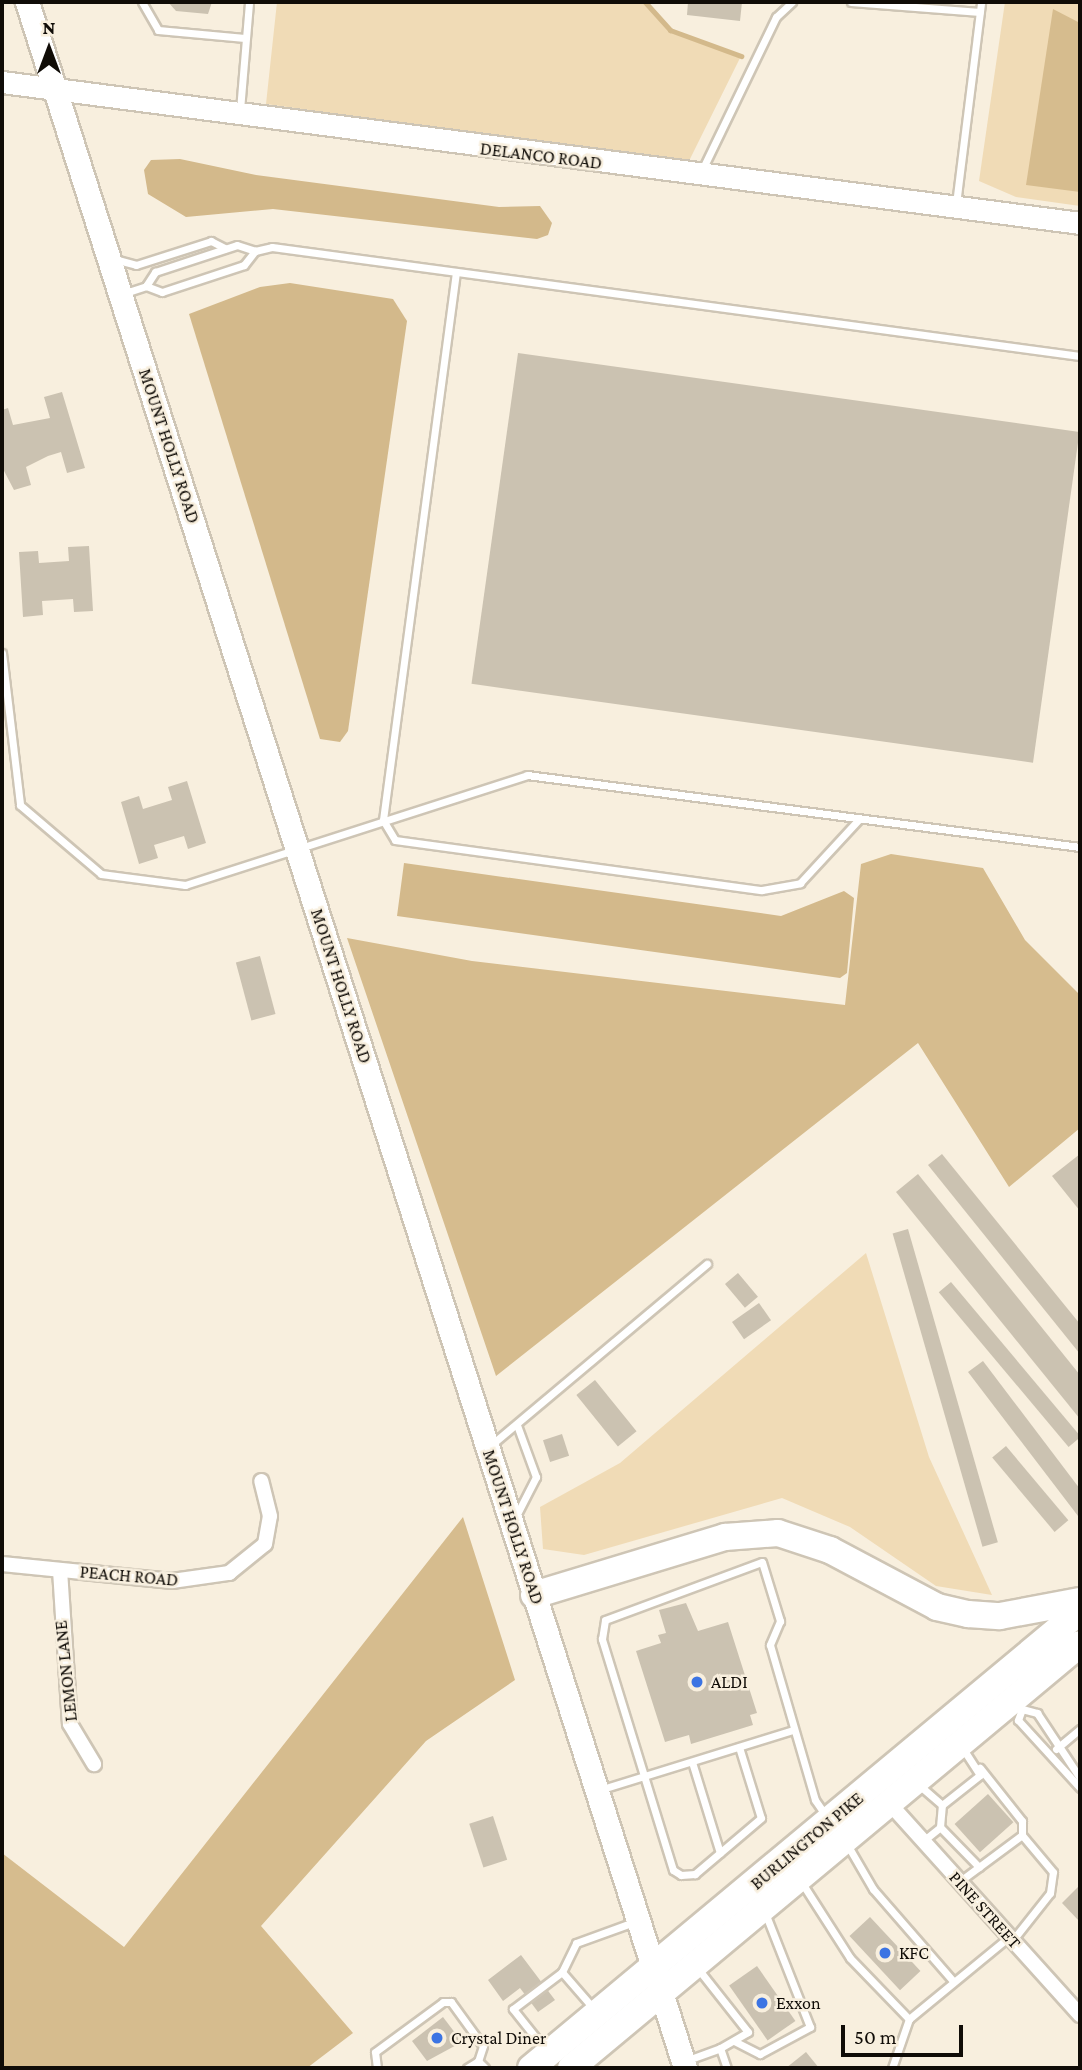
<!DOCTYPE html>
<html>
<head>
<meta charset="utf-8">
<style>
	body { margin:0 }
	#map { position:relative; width:1082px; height:2070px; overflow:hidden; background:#f8efde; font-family:"Crimson Pro",serif }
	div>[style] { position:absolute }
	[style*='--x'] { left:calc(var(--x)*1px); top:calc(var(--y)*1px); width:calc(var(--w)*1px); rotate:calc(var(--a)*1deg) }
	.green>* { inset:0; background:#f0dbb6 }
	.forest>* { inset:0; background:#d6bc8e }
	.water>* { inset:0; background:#d3b98b }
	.stream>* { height:5px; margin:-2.5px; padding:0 2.5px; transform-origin:2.5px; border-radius:2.5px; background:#d3b98b }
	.building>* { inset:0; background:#cbc2b1; transform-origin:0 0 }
	.roads { filter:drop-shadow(2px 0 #cec5b5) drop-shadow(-2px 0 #cec5b5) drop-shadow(0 2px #cec5b5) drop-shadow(0 -2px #cec5b5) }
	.lane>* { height:7px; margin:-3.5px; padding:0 3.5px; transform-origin:3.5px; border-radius:3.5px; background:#fff }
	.street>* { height:14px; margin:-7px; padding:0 7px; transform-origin:7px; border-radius:7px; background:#fff }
	.secondary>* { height:21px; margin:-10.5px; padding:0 10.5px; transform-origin:10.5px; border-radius:10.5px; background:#fff }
	.primary>* { height:23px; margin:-11.5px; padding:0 11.5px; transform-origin:11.5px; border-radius:11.5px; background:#fff }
	.highway>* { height:26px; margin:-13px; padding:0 13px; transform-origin:13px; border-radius:13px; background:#fff }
	.dots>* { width:19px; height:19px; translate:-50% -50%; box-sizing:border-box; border:4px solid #f8efde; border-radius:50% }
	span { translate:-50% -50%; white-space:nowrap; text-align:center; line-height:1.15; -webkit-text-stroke:5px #f8efde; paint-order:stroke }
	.street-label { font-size:18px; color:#100c07 }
	.poi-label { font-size:18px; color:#100c07 }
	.left { translate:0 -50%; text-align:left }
	.frame { position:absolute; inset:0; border:4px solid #100c07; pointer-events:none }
	.north { position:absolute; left:14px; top:14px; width:70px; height:70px; -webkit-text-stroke:5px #f8efde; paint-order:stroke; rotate:0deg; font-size:19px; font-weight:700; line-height:28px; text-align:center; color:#100c07 }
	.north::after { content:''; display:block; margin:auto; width:24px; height:32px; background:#100c07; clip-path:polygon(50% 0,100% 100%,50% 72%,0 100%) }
	.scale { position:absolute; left:841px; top:2025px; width:122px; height:32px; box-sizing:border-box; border:4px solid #100c07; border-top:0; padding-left:9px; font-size:21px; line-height:24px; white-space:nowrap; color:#100c07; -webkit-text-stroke:5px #f8efde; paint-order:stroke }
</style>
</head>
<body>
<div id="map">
	<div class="green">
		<div style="clip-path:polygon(277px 2px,645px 2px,670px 30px,741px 56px,688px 163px,266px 104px)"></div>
		<div style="clip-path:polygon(1005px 2px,1080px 2px,1080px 206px,1016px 197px,979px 181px)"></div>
		<div style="clip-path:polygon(866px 1253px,929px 1457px,992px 1595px,936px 1586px,850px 1527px,782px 1498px,584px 1555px,543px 1549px,540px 1507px,620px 1463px)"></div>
	</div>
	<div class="forest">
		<div style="clip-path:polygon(1053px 9px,1080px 23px,1080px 192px,1026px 185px)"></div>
		<div style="clip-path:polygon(891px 854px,983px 868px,1025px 940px,1080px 995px,1080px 1128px,1009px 1187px,918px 1043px,496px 1376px,347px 938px,472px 961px,845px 1005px,861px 864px)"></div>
		<div style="clip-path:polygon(463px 1517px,515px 1680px,426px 1741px,261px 1926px,353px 2033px,307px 2068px,2px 2068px,2px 1853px,124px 1947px)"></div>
	</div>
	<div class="water">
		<div style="clip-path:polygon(180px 159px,256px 175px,499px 207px,540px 206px,552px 223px,548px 235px,537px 239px,273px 209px,186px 217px,148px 194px,144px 170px,151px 160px)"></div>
		<div style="clip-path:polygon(290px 283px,393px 299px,407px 321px,348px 731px,340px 742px,320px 739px,189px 314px,260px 287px)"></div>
		<div style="clip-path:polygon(404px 863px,781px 916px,844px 891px,854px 898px,847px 973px,840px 978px,397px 916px)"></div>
	</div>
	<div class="stream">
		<div style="--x:645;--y:2;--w:38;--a:48"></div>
		<div style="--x:670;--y:30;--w:76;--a:20.1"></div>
	</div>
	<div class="building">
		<div style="clip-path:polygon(168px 2px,212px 2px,208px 14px,176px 11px)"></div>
		<div style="clip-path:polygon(688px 2px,742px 2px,740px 21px,687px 15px)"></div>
		<div style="left:518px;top:353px;width:567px;height:334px;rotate:8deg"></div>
		<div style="clip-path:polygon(62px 392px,85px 468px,67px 473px,61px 452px,48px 456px,26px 467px,31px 485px,14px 490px,2px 467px,2px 410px,8px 408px,13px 425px,50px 418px,44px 397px)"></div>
		<div style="clip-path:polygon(89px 546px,93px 611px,74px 612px,73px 599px,42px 601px,43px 615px,23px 617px,19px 552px,38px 551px,39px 563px,69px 561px,68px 547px)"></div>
		<div style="clip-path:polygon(187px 781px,206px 843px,188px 849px,184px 836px,154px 845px,158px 858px,139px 864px,121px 802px,139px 796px,143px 809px,172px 800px,168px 787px)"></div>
		<div style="left:260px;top:956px;width:60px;height:25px;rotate:75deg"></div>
		<div style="clip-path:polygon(942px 1154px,1080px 1324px,1080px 1354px,928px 1165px)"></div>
		<div style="clip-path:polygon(1080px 1154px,1080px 1211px,1052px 1176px)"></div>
		<div style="clip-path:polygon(918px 1174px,1080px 1375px,1080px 1419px,896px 1192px)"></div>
		<div style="left:908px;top:1229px;width:326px;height:16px;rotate:74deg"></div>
		<div style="left:738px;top:1273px;width:31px;height:17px;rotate:50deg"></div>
		<div style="left:951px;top:1282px;width:202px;height:16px;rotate:50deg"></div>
		<div style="left:759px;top:1303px;width:21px;height:33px;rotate:55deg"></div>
		<div style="clip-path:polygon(983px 1361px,1080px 1489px,1078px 1516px,968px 1372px)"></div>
		<div style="left:595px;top:1380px;width:66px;height:24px;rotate:51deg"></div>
		<div style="left:562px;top:1434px;width:23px;height:20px;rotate:72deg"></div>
		<div style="left:1006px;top:1446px;width:97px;height:18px;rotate:50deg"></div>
		<div style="clip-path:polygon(686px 1603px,698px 1631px,728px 1622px,757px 1713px,750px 1715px,753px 1725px,691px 1744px,689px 1735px,665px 1742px,636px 1651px,661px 1643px,658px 1635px,666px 1633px,659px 1610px)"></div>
		<div style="left:988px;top:1794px;width:38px;height:45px;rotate:48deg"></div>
		<div style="left:493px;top:1816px;width:46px;height:25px;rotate:72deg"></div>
		<div style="clip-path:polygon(1080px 1885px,1080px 1922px,1062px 1903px)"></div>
		<div style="left:870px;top:1917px;width:74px;height:28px;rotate:47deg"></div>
		<div style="clip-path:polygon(521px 1955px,555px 2000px,538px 2012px,520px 1988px,503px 2001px,488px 1980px)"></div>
		<div style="left:757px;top:1966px;width:67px;height:34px;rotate:55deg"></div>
		<div style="clip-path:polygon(443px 2017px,462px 2042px,427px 2061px,412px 2041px)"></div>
		<div style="clip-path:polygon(806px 2052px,819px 2068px,786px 2068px)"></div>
	</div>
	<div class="roads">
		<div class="lane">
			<div style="--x:142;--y:2;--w:32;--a:60"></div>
			<div style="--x:158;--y:30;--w:87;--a:5.3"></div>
			<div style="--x:851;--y:2;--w:129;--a:4.4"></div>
			<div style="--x:240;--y:110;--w:108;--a:-85.2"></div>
			<div style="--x:702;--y:170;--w:170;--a:-64.2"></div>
			<div style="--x:776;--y:17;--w:22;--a:-43"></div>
			<div style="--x:956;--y:204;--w:204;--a:-82.9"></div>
			<div style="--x:114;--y:259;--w:23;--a:15"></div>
			<div style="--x:136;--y:265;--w:79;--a:-17.7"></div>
			<div style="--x:211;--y:241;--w:16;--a:27"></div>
			<div style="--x:456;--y:272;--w:553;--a:97.59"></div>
			<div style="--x:383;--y:820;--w:23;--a:59"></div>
			<div style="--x:395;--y:840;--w:370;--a:7.8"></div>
			<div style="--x:762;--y:890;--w:39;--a:-10"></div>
			<div style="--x:800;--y:883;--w:87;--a:-47.3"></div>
			<div style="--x:146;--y:286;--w:17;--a:-57"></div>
			<div style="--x:155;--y:272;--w:86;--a:-18.2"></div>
			<div style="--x:237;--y:245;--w:19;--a:18"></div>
			<div style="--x:255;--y:251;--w:17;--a:-13"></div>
			<div style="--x:272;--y:247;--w:815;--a:7.68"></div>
			<div style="--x:122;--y:294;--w:25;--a:-18"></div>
			<div style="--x:146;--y:286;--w:17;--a:21"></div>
			<div style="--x:162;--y:292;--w:86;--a:-18.2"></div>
			<div style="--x:244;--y:265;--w:18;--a:-52"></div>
			<div style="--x:2;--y:653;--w:153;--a:83.2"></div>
			<div style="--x:20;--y:805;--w:106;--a:40.4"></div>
			<div style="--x:101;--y:874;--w:85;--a:7.5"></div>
			<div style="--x:185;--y:885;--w:359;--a:-17.8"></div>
			<div style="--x:527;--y:775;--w:558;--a:7.42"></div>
			<div style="--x:491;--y:1445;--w:282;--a:-40"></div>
			<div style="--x:516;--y:1516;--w:44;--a:-62.9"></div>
			<div style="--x:536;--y:1477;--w:55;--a:-110.1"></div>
			<div style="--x:1022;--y:1709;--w:12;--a:110"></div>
			<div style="--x:1018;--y:1720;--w:92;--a:47.6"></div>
			<div style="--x:1022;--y:1709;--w:16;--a:15"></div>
			<div style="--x:1037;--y:1713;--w:78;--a:56.5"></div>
			<div style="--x:739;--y:1747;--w:74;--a:72.8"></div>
			<div style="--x:761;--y:1818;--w:87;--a:139.7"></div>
			<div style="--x:695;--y:1874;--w:14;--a:176"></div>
			<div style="--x:681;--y:1875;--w:9;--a:-148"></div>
			<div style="--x:673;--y:1870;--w:242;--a:-107.1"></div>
			<div style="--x:602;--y:1639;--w:19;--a:-81"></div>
			<div style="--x:605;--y:1620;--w:167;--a:-20.3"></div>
			<div style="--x:762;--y:1562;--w:62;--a:73"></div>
			<div style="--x:780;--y:1621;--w:26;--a:113"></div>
			<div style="--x:770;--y:1645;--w:161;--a:73.8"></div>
			<div style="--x:815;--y:1800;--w:21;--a:55"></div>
			<div style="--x:1056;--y:1749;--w:31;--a:-40"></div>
			<div style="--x:692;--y:1762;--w:95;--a:72.9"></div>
			<div style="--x:919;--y:1785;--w:30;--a:41"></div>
			<div style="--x:942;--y:1805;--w:48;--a:-38.3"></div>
			<div style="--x:980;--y:1775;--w:31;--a:-123"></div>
			<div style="--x:599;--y:1790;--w:203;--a:-17.2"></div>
			<div style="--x:940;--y:1827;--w:56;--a:45.7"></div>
			<div style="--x:923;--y:1841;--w:22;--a:-39"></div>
			<div style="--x:940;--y:1827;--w:22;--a:-85"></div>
			<div style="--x:848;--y:1846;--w:50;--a:59.8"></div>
			<div style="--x:873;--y:1889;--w:121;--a:49"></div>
			<div style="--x:960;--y:1881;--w:77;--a:-36.6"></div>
			<div style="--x:1022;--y:1835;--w:14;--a:-90"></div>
			<div style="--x:1022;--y:1821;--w:68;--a:-128.4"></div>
			<div style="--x:802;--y:1883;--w:89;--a:57.4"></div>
			<div style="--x:850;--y:1958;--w:85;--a:46"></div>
			<div style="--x:1012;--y:1941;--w:61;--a:-51.6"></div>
			<div style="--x:1050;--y:1893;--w:21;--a:-82"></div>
			<div style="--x:1053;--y:1872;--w:48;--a:-130"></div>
			<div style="--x:699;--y:1970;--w:79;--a:51.7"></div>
			<div style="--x:748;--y:2032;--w:32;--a:150"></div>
			<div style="--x:594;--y:2009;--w:49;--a:-130.9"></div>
			<div style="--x:562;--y:1972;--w:32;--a:-64"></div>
			<div style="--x:576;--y:1943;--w:62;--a:-19.9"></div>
			<div style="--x:734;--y:2041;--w:29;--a:27"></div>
			<div style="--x:760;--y:2054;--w:57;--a:-28.4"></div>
			<div style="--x:810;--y:2027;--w:123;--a:-111.5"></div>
			<div style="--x:544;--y:2048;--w:50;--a:-128.5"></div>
			<div style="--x:513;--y:2009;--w:61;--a:-37.1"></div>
			<div style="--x:685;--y:2061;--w:37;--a:-20"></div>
			<div style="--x:720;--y:2048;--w:21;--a:71"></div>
			<div style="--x:377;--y:2068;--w:16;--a:-97"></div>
			<div style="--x:375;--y:2052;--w:84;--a:-36.3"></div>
			<div style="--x:443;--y:2002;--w:8;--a:0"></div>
			<div style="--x:451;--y:2002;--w:54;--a:54"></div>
			<div style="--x:483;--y:2046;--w:16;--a:108"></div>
			<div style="--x:478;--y:2061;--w:10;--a:45"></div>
			<div style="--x:467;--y:2068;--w:13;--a:-32"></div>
			<div style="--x:892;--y:2068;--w:52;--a:-70.9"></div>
			<div style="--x:909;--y:2019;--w:129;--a:-39.4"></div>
		</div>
		<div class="street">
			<div style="--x:2;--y:1564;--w:171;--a:5.7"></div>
			<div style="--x:172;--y:1581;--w:58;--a:-8"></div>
			<div style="--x:229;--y:1573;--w:46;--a:-38.9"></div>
			<div style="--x:265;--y:1544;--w:28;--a:-80"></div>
			<div style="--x:270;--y:1516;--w:36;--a:-104"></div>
			<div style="--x:60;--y:1570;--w:154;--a:86.3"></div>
			<div style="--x:70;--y:1724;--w:47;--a:59"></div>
			<div style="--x:890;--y:1804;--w:284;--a:48"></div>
		</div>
		<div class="secondary">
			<div style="--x:2;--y:82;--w:1087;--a:7.45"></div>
		</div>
		<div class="primary">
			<div style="--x:27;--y:2;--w:2168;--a:72.33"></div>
		</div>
		<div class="highway">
			<div style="--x:534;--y:1595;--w:200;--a:-16.9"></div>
			<div style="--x:725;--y:1537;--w:53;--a:-4.3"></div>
			<div style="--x:778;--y:1533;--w:55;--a:18.1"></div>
			<div style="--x:830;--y:1550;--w:121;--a:28"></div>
			<div style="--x:937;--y:1607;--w:32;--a:13"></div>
			<div style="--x:968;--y:1614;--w:32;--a:4"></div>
			<div style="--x:1000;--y:1616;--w:81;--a:-10.6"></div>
			<div style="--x:531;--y:2068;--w:714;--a:-39.77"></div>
			<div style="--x:571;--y:2068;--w:662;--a:-39.79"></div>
		</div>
	</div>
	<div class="dots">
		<div style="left:697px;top:1682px;background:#3c74e3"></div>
		<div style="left:885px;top:1953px;background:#3c74e3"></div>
		<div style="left:762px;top:2003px;background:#3c74e3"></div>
		<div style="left:437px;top:2038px;background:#3c74e3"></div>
	</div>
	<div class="street-label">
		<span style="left:541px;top:156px;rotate:7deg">DELANCO ROAD</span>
		<span style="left:169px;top:446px;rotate:72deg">MOUNT HOLLY ROAD</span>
		<span style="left:341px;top:986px;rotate:72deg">MOUNT HOLLY ROAD</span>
		<span style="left:513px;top:1527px;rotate:72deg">MOUNT HOLLY ROAD</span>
		<span style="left:129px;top:1576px;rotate:5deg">PEACH ROAD</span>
		<span style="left:66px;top:1671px;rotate:-96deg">LEMON LANE</span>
		<span style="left:807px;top:1841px;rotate:-40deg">BURLINGTON PIKE</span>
		<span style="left:985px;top:1910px;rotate:48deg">PINE STREET</span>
	</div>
	<div class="poi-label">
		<span class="left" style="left:711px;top:1682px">ALDI</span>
		<span class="left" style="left:899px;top:1953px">KFC</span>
		<span class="left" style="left:776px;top:2003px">Exxon</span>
		<span class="left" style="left:451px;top:2038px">Crystal Diner</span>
	</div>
	<div class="frame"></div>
	<div class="north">N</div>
	<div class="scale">50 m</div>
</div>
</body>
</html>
